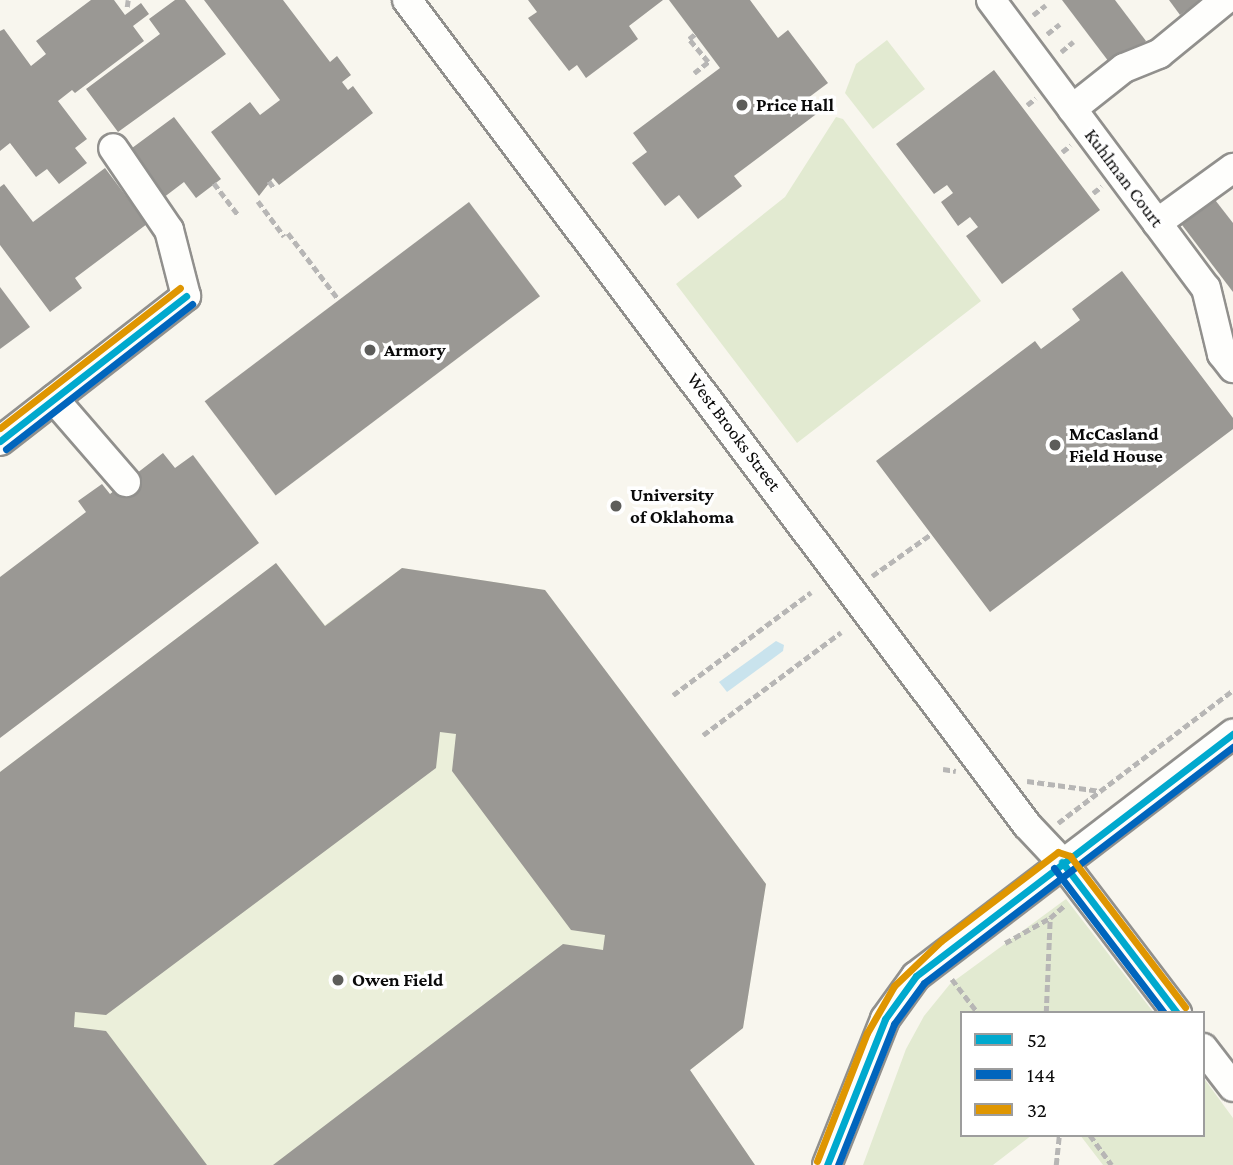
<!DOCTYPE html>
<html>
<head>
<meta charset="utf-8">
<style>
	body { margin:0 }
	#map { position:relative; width:1233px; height:1165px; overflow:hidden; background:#f8f6ee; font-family:"Crimson Pro",serif }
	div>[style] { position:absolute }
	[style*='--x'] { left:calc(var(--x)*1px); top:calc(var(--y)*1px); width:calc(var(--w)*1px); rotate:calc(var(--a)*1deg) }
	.green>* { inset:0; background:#e2ead1 }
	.pitch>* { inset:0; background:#ebefda }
	.water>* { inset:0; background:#c9e3ed }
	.building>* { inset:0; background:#9a9894; transform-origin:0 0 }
	.path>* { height:4.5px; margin-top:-2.25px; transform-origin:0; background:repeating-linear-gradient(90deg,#b7b6b5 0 7px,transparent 0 10.5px) }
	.roads { filter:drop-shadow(2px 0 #91908d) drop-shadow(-2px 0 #91908d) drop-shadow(0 2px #91908d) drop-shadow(0 -2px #91908d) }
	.minor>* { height:28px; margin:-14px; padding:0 14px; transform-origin:14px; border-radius:14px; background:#fefefc }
	.bus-1>* { height:7px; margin:-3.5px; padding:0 3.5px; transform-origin:3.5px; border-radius:3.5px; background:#00a9ce }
	.bus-2>* { height:7px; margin:-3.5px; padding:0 3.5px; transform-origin:3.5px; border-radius:3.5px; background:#0065bd }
	.bus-3>* { height:7px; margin:-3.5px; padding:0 3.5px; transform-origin:3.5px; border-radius:3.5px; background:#df9601 }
	.dots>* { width:19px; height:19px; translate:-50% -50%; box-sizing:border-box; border:4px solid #fff; border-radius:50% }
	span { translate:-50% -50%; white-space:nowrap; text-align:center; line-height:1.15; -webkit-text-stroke:7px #fff; paint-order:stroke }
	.poi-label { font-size:19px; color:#0a0a0a; font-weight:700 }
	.left { translate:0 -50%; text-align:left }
	.street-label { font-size:19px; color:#0a0a0a }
	.legend { position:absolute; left:960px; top:1011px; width:245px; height:126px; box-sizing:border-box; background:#fff; border:2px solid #9d9d9d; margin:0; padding:9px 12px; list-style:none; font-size:21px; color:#0a0a0a }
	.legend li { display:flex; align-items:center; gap:14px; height:35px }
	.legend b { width:35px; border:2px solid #9d9d9d }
</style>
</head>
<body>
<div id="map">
	<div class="green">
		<div style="clip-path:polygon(887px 40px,925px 89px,873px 129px,845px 93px,856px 64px)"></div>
		<div style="clip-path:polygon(836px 117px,843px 119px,981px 301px,797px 443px,676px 284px,785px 197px)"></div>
		<div style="clip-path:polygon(1066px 899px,1154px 1013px,962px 1013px,962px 1135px,1032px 1135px,993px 1165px,863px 1165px,906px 1049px,924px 1016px,950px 984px)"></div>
		<div style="clip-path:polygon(1203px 1077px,1233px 1118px,1233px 1165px,1103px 1165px,1080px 1135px,1203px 1135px)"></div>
	</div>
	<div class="pitch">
		<div style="clip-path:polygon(276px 563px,325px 625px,402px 568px,545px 590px,766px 884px,743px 1028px,690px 1070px,755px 1165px,0 1165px,0 772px)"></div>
	</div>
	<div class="water">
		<div style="clip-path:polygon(776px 641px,784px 645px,783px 651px,727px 692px,719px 682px)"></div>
	</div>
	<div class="building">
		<div style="clip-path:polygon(91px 0,114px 0,125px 15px,141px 3px,149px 14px,133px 26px,144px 41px,75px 93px,72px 90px,58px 101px,87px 139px,75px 148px,87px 163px,59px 184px,47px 169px,36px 177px,10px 143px,0 151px,0 31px,4px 29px,31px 66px,46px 54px,36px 41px)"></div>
		<div style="clip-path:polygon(175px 0,185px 0,226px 54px,118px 132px,86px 89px,160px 34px,149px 19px)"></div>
		<div style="clip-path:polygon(204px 0,283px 0,330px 62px,337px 56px,351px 75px,342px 82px,348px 90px,353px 86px,373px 113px,279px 185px,273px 178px,259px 196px,211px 132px,250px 102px,260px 115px,280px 100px)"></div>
		<div style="clip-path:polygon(528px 0,663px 0,629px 26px,638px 39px,586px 78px,577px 65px,569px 71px,528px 18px,537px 12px)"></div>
		<div style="clip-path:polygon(669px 0,750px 0,778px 38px,788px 30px,828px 83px,808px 98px,819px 112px,734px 176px,742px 186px,698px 219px,679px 195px,665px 206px,632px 163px,647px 152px,633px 133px,720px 68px)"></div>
		<div style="clip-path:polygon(1062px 0,1115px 0,1146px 41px,1112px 66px)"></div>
		<div style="clip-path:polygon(1169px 0,1201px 0,1180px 15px)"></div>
		<div style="clip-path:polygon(994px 70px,1100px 210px,1002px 284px,966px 236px,978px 227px,970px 217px,958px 226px,941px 202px,953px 193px,947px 185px,934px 194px,896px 144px)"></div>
		<div style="clip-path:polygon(174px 117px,221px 179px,196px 198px,184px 182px,163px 198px,128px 151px)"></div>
		<div style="clip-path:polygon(105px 168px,147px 224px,75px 278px,82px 288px,50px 312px,0 245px,0 187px,4px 184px,33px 222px)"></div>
		<div style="clip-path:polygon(1212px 196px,1233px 223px,1233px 292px,1179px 221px)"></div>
		<div style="left:469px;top:202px;width:118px;height:331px;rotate:53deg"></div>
		<div style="clip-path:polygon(1122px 271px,1233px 418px,1233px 429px,990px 612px,876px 461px,1035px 341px,1041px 349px,1080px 320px,1072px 309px)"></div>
		<div style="clip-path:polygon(0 287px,30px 327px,0 349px)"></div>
		<div style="clip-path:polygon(163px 453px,175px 468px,193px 455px,259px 543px,0 738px,0 577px,86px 512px,78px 501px,102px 484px,110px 494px)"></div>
		<div style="clip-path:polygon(276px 563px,325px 626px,402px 568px,545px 590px,766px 884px,743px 1028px,690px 1070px,755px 1165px,273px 1165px,563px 944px,603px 950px,605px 935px,571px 930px,452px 771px,456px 734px,440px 732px,436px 768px,106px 1015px,75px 1012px,74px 1027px,106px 1031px,207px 1165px,0 1165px,0 772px)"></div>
	</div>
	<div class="path">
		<div style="--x:127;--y:7;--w:7;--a:-82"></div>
		<div style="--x:1033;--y:15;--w:16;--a:-38"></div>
		<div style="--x:1047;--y:34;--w:16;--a:-38"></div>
		<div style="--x:1061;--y:52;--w:16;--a:-40"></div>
		<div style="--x:694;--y:73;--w:18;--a:-38"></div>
		<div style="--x:708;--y:62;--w:30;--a:-130"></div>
		<div style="--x:689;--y:39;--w:8;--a:-40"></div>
		<div style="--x:1027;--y:105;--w:11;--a:-38"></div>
		<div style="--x:1062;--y:152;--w:11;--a:-38"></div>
		<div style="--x:269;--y:181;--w:9;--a:54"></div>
		<div style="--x:214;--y:183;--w:41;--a:52.9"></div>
		<div style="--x:1093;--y:193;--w:11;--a:-38"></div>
		<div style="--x:258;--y:201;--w:44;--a:53.4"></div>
		<div style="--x:288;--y:233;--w:84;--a:52.7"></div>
		<div style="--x:872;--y:576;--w:72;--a:-35.4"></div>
		<div style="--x:673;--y:695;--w:172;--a:-36.7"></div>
		<div style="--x:703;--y:735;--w:172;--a:-36.7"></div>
		<div style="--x:943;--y:769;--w:13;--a:9"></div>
		<div style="--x:1027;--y:781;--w:74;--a:7.8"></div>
		<div style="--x:1058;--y:823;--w:220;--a:-37.2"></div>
		<div style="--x:1005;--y:943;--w:51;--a:-29.1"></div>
		<div style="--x:952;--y:979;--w:43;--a:52.6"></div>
		<div style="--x:1046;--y:1013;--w:95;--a:-87.6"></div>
		<div style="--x:1050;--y:918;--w:18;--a:-41"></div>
		<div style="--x:1090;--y:1135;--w:37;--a:54"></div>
		<div style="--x:1056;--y:1165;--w:30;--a:-84"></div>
	</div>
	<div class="roads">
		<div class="minor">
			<div style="--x:407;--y:0;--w:1032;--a:53.07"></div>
			<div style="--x:1027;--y:825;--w:51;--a:46.6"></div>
			<div style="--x:1062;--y:862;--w:190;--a:52.7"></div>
			<div style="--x:991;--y:0;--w:359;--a:53.3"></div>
			<div style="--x:1206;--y:288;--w:68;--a:76.4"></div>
			<div style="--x:1222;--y:354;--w:18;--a:52"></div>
			<div style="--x:1072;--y:109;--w:66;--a:-38.3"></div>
			<div style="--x:1124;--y:68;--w:38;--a:-22"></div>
			<div style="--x:1159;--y:54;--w:85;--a:-39.3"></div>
			<div style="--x:1157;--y:223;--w:94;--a:-35.9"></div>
			<div style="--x:54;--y:399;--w:110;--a:49.1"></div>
			<div style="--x:0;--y:441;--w:236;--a:-37.9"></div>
			<div style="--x:186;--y:296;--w:68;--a:-104.4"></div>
			<div style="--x:169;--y:230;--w:99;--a:-124.3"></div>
			<div style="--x:1203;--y:1048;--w:49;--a:52.4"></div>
			<div style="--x:827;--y:1165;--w:157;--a:-68.3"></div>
			<div style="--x:885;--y:1019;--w:53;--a:-54.2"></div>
			<div style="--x:916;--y:976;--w:399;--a:-37.4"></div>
		</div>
	</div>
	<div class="bus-1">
		<div style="--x:0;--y:441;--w:236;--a:-37.9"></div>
		<div style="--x:1062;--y:862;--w:190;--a:52.7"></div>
		<div style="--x:827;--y:1165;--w:157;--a:-68.3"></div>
		<div style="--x:885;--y:1019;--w:53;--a:-54.2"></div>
		<div style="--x:916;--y:976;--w:399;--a:-37.4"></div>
	</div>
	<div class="bus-2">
		<div style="--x:6;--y:449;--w:236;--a:-37.9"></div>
		<div style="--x:1054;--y:868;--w:182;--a:52.8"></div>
		<div style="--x:838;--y:1165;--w:152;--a:-68.3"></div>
		<div style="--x:894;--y:1024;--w:51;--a:-53.8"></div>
		<div style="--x:924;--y:983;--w:389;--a:-37.4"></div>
	</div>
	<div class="bus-3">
		<div style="--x:0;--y:428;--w:228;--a:-37.9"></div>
		<div style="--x:817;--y:1161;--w:137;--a:-68.7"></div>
		<div style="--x:867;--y:1033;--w:54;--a:-60.1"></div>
		<div style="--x:894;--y:986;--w:65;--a:-43.8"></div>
		<div style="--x:941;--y:941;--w:147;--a:-37.3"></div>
		<div style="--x:1058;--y:852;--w:13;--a:18"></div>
		<div style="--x:1070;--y:856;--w:190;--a:52.7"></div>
	</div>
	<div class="dots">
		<div style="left:742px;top:105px;background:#5d5d5a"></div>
		<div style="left:370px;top:350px;background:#5d5d5a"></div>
		<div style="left:1055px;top:445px;background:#5d5d5a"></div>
		<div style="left:616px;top:506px;background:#5d5d5a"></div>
		<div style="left:338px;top:980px;background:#5d5d5a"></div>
	</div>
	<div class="poi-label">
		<span class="left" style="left:756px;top:105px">Price Hall</span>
		<span class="left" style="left:384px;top:350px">Armory</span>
		<span class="left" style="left:1069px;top:445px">McCasland<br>Field House</span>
		<span class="left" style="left:630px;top:506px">University<br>of Oklahoma</span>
		<span class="left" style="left:352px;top:980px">Owen Field</span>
	</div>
	<div class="street-label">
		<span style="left:1124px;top:178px;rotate:53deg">Kuhlman Court</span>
		<span style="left:734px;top:432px;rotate:53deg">West Brooks Street</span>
	</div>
	<ul class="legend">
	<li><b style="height:9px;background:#00a9ce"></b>52</li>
	<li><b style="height:9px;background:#0065bd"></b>144</li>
	<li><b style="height:9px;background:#df9601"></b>32</li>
	</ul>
</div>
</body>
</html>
